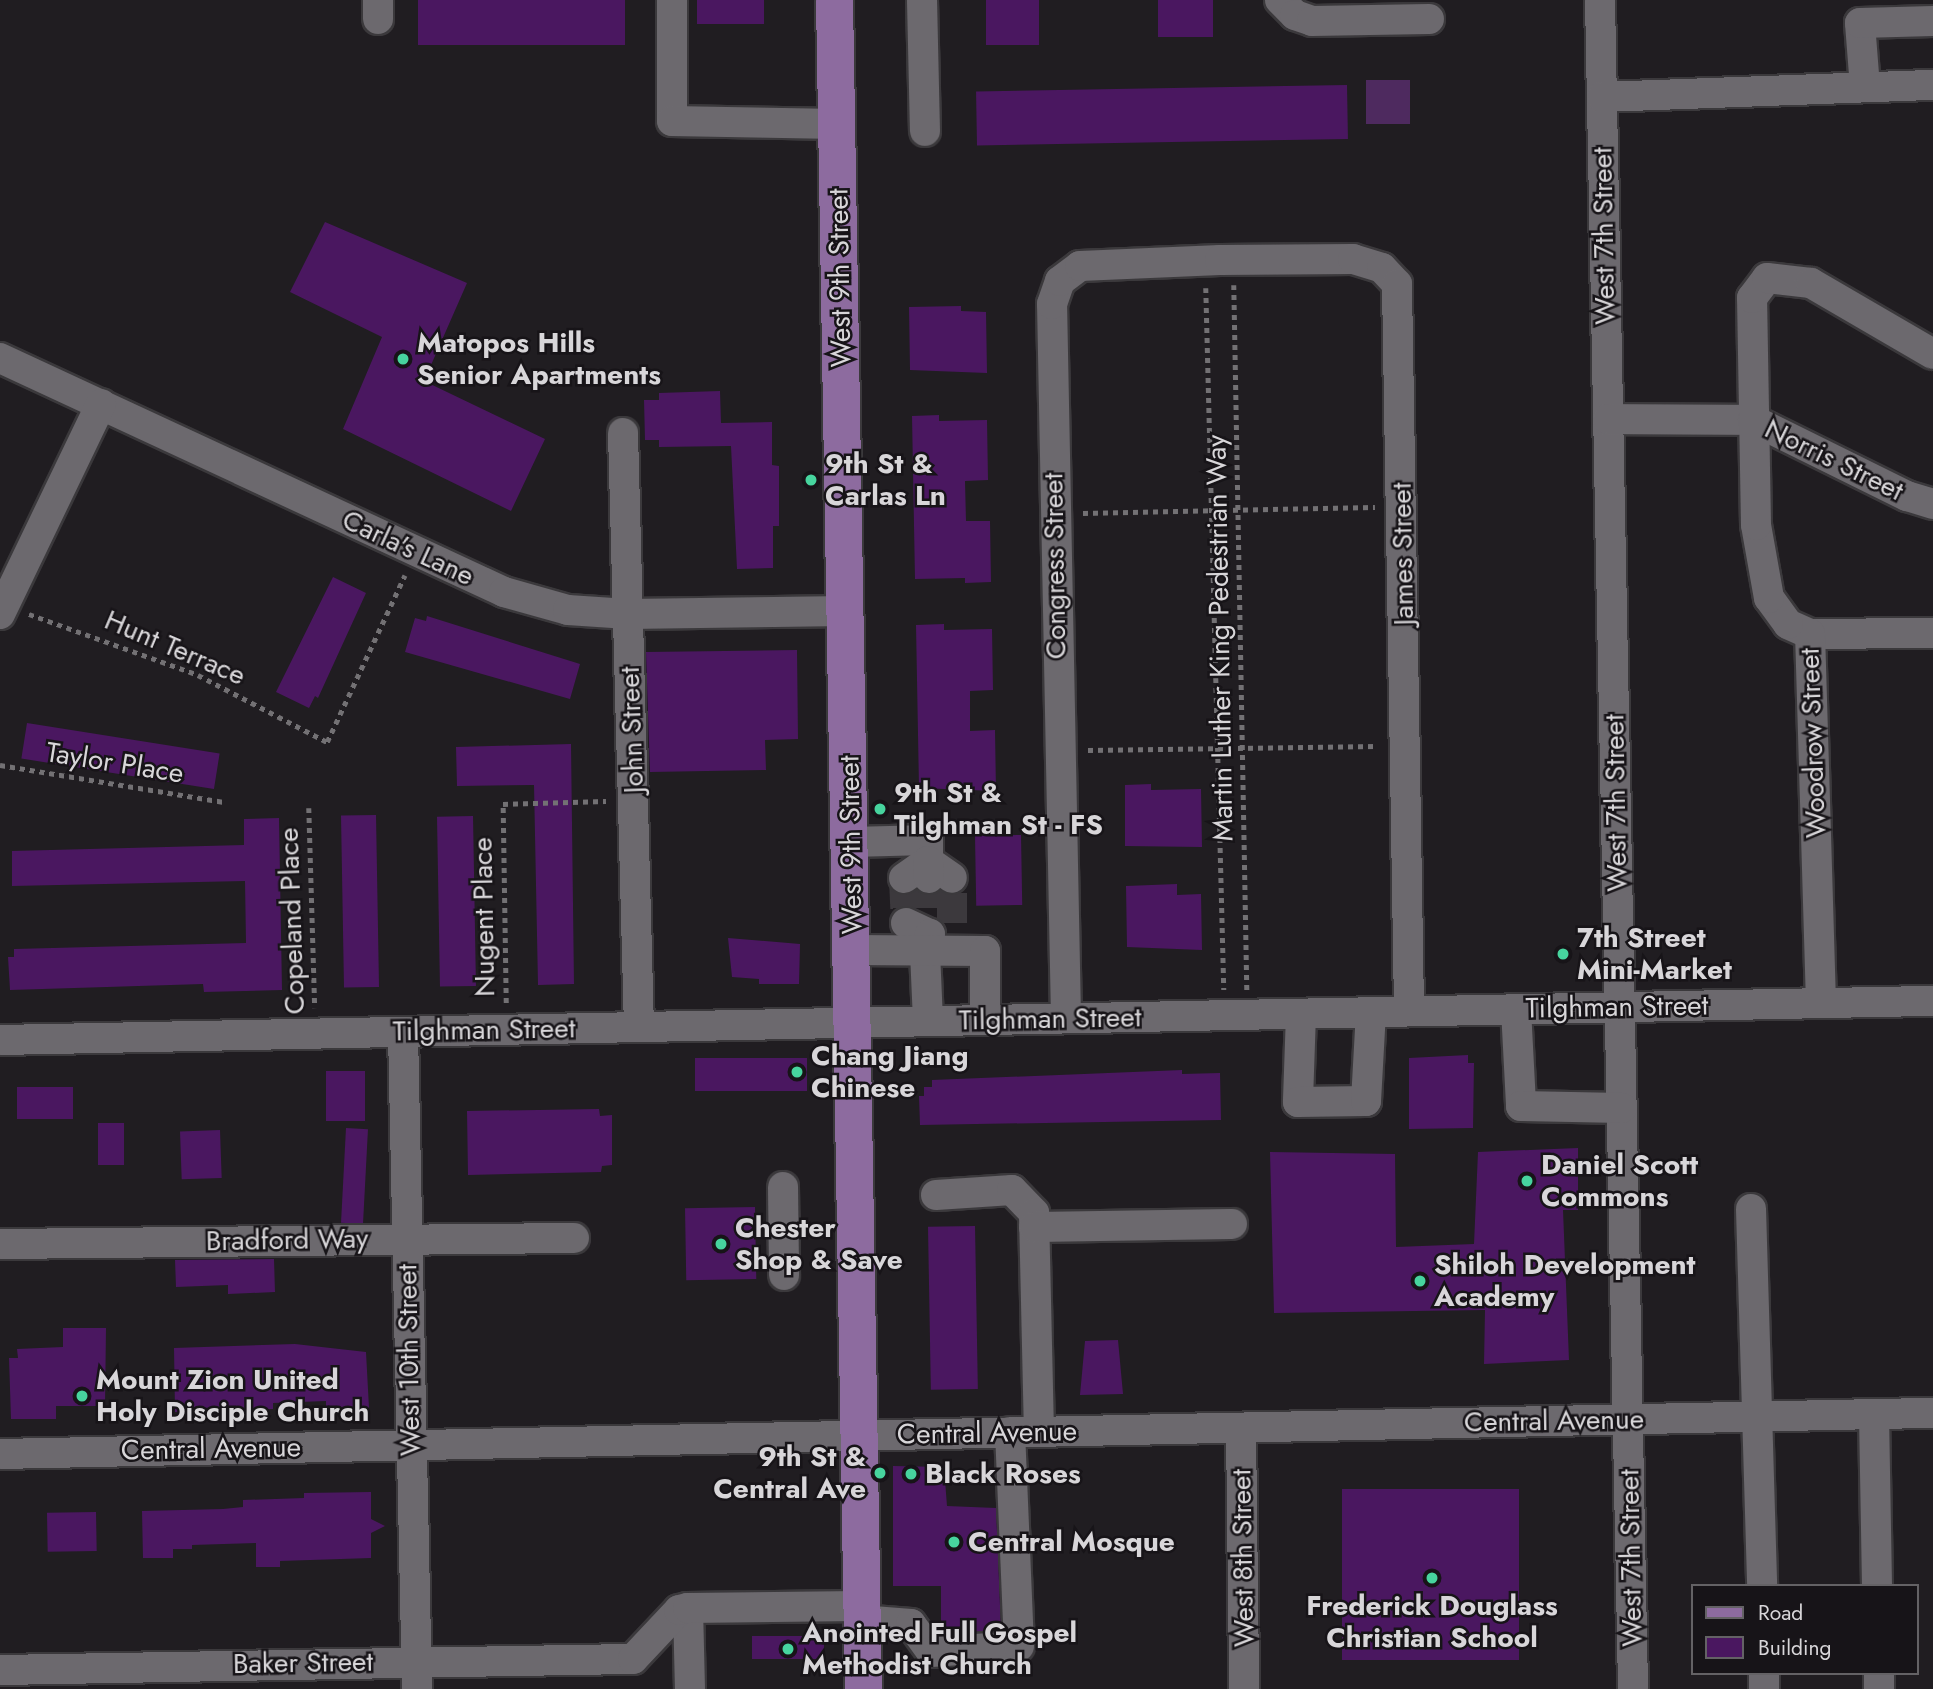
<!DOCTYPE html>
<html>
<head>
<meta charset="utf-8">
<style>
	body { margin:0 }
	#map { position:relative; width:1933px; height:1689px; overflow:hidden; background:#201d21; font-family:Jost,sans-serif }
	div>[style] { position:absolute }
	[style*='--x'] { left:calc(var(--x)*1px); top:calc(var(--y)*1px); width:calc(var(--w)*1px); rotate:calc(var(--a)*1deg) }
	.green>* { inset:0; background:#4e2a5f; transform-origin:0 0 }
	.building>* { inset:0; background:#4a1760; transform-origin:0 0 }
	.minor-tunnel>* { height:30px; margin-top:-15px; transform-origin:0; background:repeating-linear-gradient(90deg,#3c393d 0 30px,transparent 0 45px) }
	.path>* { height:4.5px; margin-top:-2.25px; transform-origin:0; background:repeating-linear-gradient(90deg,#737174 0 5px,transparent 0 10px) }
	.roads { filter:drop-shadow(2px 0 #3b393c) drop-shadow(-2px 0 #3b393c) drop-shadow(0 2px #3b393c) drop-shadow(0 -2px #3b393c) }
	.minor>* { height:30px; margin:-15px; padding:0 15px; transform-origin:15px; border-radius:15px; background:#6c696e }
	.major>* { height:37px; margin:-18.5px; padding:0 18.5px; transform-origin:18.5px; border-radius:18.5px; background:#8d6b9f }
	.dots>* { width:19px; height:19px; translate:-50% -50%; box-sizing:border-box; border:4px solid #171418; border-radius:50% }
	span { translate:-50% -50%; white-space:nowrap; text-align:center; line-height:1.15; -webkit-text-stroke:5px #171418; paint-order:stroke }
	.street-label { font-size:28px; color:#d8d6d9 }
	.poi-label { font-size:28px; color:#d8d6d9; font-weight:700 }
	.left { translate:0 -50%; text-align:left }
	.right { translate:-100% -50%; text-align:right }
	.legend { position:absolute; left:1691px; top:1584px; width:228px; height:91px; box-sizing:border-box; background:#171418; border:2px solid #646265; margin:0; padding:9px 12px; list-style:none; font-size:21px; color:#d8d6d9 }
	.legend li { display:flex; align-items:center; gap:14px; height:35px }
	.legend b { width:35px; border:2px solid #646265 }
</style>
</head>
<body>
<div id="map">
	<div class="green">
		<div style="left:1366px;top:80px;width:44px;height:44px"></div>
	</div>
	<div class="building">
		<div style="left:418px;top:0;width:207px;height:45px"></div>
		<div style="left:697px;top:0;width:67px;height:24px"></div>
		<div style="left:986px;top:0;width:53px;height:45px"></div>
		<div style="left:1158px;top:0;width:55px;height:37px"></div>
		<div style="left:1347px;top:85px;width:54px;height:371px;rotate:89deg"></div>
		<div style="clip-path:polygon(325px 222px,467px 283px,424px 381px,545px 439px,511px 511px,343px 429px,382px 337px,290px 292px)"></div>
		<div style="clip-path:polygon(961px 306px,961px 311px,986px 312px,987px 373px,910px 370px,909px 307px)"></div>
		<div style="clip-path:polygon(720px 391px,721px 423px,772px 422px,772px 465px,779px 466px,779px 526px,773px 526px,773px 568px,737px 569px,731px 446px,659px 447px,659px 440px,645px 440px,644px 400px,659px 400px,659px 393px)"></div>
		<div style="clip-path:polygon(939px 415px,939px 421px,987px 420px,988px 480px,965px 481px,966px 521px,990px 521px,991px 582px,965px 583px,965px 578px,915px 579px,912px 416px)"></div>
		<div style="clip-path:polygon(333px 577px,366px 593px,318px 698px,315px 696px,309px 708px,276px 692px)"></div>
		<div style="clip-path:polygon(427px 616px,580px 664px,570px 699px,405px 652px,415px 618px,426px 621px)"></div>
		<div style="clip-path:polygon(944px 624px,944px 630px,992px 629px,993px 690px,970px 691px,970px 731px,995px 730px,996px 791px,919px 788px,916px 625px)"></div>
		<div style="clip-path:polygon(797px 650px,798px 739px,765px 740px,766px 770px,650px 772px,646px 652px)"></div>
		<div style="left:27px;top:723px;width:195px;height:36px;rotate:9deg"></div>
		<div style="clip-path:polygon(571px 744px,574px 984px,538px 985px,534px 785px,457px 786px,456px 747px)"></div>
		<div style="clip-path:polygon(1151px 784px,1151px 790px,1201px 789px,1202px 847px,1125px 846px,1125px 785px)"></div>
		<div style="left:376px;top:815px;width:172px;height:35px;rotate:89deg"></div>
		<div style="left:473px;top:816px;width:170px;height:36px;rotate:89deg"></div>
		<div style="clip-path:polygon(279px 818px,282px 990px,204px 992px,203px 984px,10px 990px,8px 957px,14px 957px,14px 949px,246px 943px,245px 881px,12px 886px,12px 851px,244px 845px,244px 819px)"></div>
		<div style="left:1021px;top:835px;width:70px;height:46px;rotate:89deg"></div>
		<div style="clip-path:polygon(1177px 884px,1177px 895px,1201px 894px,1202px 950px,1127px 947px,1126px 886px)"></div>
		<div style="clip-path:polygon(728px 938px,800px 944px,799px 984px,759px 984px,759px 979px,732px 977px)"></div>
		<div style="clip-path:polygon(1468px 1055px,1468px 1063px,1474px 1063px,1473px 1128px,1409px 1129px,1409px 1058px)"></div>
		<div style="left:695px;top:1058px;width:112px;height:33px"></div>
		<div style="clip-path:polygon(1182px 1070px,1182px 1074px,1220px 1073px,1221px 1120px,920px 1125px,919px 1096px,924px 1096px,924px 1087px,932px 1087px,932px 1080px)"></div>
		<div style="left:365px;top:1071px;width:50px;height:39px;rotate:90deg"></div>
		<div style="left:17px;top:1087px;width:56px;height:32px"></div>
		<div style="clip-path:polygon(599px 1109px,600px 1116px,612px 1115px,612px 1165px,602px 1166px,601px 1172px,468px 1175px,467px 1111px)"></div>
		<div style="left:98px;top:1123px;width:26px;height:42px"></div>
		<div style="left:346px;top:1128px;width:22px;height:95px;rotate:3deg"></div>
		<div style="left:220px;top:1130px;width:48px;height:40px;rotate:88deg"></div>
		<div style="clip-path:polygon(1578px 1148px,1578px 1210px,1563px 1210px,1569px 1360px,1484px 1364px,1485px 1310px,1274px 1313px,1270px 1152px,1395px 1154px,1396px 1247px,1474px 1244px,1478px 1152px)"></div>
		<div style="left:755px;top:1207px;width:72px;height:70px;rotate:89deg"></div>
		<div style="left:975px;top:1226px;width:163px;height:47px;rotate:89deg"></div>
		<div style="clip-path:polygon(274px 1259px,275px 1292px,228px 1294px,228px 1285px,176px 1287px,175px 1260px)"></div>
		<div style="clip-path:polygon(63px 1328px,106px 1328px,105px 1406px,56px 1406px,56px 1419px,11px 1419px,9px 1358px,18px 1358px,17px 1349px,63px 1347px)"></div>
		<div style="clip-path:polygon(1118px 1340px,1123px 1394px,1080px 1395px,1085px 1341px)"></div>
		<div style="clip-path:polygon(295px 1344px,366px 1352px,369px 1408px,326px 1409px,326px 1401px,273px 1403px,273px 1409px,175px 1412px,174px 1348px)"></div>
		<div style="clip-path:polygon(893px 1466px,944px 1467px,947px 1506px,996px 1508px,1001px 1630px,941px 1634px,941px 1586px,893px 1586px)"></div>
		<div style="left:1519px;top:1489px;width:171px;height:177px;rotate:90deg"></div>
		<div style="clip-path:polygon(371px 1492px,371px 1519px,385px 1526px,371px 1533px,371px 1558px,280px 1561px,280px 1567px,256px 1567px,256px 1543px,192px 1545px,192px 1549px,173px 1549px,173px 1558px,143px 1558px,142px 1511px,223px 1509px,243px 1507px,243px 1500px,304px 1498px,304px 1493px)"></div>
		<div style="left:96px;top:1512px;width:39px;height:49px;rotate:89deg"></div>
		<div style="left:824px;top:1636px;width:23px;height:72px;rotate:90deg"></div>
	</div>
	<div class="minor-tunnel">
		<div style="--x:904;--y:878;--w:45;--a:87.5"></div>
		<div style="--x:929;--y:878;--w:44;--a:88.7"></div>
		<div style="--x:952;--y:923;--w:45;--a:-90"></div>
	</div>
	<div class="path">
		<div style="--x:1234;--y:285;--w:705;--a:88.94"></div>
		<div style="--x:1206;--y:288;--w:702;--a:88.53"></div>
		<div style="--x:1083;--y:513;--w:292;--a:-1.2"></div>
		<div style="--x:29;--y:614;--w:180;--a:19.8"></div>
		<div style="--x:198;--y:675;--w:145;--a:27.4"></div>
		<div style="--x:327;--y:742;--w:184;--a:-65"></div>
		<div style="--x:1088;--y:750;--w:289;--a:-0.8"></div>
		<div style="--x:0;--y:765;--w:227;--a:9.4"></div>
		<div style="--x:309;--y:808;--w:200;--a:88.3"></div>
		<div style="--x:506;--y:1003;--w:199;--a:-90.9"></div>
		<div style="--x:503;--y:804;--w:103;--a:-1.7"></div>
	</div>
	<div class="roads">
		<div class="minor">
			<div style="--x:378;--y:0;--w:19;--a:90"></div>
			<div style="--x:672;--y:0;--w:121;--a:90"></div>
			<div style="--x:672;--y:121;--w:165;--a:1"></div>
			<div style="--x:922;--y:0;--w:131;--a:88.7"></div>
			<div style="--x:1280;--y:0;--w:21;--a:45"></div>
			<div style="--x:1295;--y:15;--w:18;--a:19"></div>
			<div style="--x:1312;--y:21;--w:117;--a:-1"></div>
			<div style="--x:1600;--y:0;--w:1689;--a:88.88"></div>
			<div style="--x:1865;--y:87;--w:64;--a:-94.5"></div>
			<div style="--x:1860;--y:23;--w:73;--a:-1.6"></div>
			<div style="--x:1602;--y:97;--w:331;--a:-2.1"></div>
			<div style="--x:0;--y:358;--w:556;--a:24.9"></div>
			<div style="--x:504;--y:592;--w:66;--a:15.7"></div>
			<div style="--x:568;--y:610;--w:60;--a:3.8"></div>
			<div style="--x:628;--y:614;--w:218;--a:-0.8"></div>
			<div style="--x:1608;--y:419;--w:145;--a:0.4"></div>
			<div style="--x:1753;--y:420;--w:172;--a:26.3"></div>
			<div style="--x:1907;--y:496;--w:27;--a:17"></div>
			<div style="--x:623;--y:433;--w:594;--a:88.46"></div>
			<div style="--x:0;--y:614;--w:233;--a:-64.3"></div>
			<div style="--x:1810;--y:634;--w:123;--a:-0.5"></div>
			<div style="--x:851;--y:842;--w:77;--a:-1.5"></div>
			<div style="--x:928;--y:840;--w:21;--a:90"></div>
			<div style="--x:928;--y:861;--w:29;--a:35"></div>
			<div style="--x:904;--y:878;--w:29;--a:-35"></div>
			<div style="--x:928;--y:861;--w:17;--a:87"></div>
			<div style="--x:906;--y:923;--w:26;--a:25"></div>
			<div style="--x:930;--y:934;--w:19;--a:106"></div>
			<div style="--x:925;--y:952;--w:69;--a:87.5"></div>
			<div style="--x:853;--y:950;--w:132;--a:0.4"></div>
			<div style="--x:985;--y:951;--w:69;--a:90"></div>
			<div style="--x:1821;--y:1003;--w:369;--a:-91.7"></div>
			<div style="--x:1810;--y:634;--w:24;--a:-156"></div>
			<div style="--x:1788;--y:624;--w:32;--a:-126"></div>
			<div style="--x:1769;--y:598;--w:74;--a:-100.1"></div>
			<div style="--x:1756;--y:525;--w:227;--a:-91"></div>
			<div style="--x:1752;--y:298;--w:25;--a:-53"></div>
			<div style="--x:1767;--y:278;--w:44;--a:6.5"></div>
			<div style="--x:1811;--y:283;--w:141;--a:30.2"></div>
			<div style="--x:1516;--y:1009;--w:97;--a:87"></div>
			<div style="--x:1521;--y:1106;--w:101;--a:1.1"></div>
			<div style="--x:1301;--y:1014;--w:88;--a:92"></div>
			<div style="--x:1298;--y:1102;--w:68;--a:-0.8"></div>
			<div style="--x:1366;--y:1101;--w:89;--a:-86.8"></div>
			<div style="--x:1066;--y:1018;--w:714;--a:-91.12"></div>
			<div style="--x:1052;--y:304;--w:24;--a:-71"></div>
			<div style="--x:1060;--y:281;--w:25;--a:-37"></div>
			<div style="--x:1080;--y:266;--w:140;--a:-2.5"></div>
			<div style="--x:1220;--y:260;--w:133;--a:-0.4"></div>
			<div style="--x:1353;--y:259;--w:30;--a:17"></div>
			<div style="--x:1382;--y:268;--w:22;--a:47"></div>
			<div style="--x:1397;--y:284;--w:727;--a:89.05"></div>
			<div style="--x:403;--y:1032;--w:657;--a:88.78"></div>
			<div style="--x:0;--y:1040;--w:1933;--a:-1.16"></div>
			<div style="--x:783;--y:1187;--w:88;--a:89.3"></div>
			<div style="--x:936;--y:1195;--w:76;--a:-3.8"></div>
			<div style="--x:1012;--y:1190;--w:32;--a:46"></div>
			<div style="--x:1034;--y:1213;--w:219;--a:88.7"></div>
			<div style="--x:1751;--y:1209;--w:377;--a:88.3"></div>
			<div style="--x:1034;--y:1227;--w:198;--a:-0.9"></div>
			<div style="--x:0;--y:1244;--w:574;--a:-0.6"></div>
			<div style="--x:1874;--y:1414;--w:172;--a:89"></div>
			<div style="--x:1241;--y:1428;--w:261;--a:89.3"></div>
			<div style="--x:0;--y:1454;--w:1933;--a:-1.22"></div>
			<div style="--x:688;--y:1608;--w:81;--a:88.6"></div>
			<div style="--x:860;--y:1620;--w:51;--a:4.5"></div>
			<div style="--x:911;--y:1624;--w:34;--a:54"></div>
			<div style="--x:931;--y:1652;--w:88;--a:-3.9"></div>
			<div style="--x:1019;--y:1646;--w:214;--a:-92.4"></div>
			<div style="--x:0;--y:1670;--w:633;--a:-1"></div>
			<div style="--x:633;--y:1659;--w:67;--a:-46.8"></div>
			<div style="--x:679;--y:1610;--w:9;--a:-13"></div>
			<div style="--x:688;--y:1608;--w:171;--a:-0.7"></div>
			<div style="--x:1764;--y:1673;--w:16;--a:90"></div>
			<div style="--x:1879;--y:1673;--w:16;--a:90"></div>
		</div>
		<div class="major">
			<div style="--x:834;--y:0;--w:1689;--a:89.02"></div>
		</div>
	</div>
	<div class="dots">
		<div style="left:403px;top:359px;background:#47d49e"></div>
		<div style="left:811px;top:480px;background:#47d49e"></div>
		<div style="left:880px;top:809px;background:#47d49e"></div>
		<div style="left:1563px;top:954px;background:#47d49e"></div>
		<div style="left:797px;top:1072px;background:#47d49e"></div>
		<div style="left:1527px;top:1181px;background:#47d49e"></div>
		<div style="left:721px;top:1244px;background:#47d49e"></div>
		<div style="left:1420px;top:1281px;background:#47d49e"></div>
		<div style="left:82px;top:1396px;background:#47d49e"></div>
		<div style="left:880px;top:1473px;background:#47d49e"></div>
		<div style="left:911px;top:1474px;background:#47d49e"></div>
		<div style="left:954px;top:1542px;background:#47d49e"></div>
		<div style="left:1432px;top:1578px;background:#47d49e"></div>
		<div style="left:788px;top:1649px;background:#47d49e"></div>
	</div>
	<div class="street-label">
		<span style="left:1604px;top:236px;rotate:-91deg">West 7th Street</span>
		<span style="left:840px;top:278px;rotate:-91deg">West 9th Street</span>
		<span style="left:1834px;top:460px;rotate:26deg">Norris Street</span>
		<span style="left:408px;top:548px;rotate:25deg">Carla's Lane</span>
		<span style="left:1403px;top:554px;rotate:-91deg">James Street</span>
		<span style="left:1055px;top:566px;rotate:-91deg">Congress Street</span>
		<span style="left:1220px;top:638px;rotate:-91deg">Martin Luther King Pedestrian Way</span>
		<span style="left:175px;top:648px;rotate:23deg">Hunt Terrace</span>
		<span style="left:632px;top:730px;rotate:-92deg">John Street</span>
		<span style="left:1813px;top:743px;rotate:-92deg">Woodrow Street</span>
		<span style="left:115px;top:763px;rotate:9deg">Taylor Place</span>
		<span style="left:1616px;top:803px;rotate:-91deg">West 7th Street</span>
		<span style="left:851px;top:845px;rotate:-91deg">West 9th Street</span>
		<span style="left:484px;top:917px;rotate:-91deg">Nugent Place</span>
		<span style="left:292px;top:921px;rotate:-92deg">Copeland Place</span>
		<span style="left:1617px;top:1007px;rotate:-1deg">Tilghman Street</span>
		<span style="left:1050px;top:1019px;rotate:-1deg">Tilghman Street</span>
		<span style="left:484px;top:1030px;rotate:-1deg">Tilghman Street</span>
		<span style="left:287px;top:1240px;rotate:-1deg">Bradford Way</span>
		<span style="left:409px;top:1360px;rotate:-91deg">West 10th Street</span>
		<span style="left:1554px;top:1421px;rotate:-1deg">Central Avenue</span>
		<span style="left:987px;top:1433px;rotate:-1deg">Central Avenue</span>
		<span style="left:211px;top:1449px;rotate:-1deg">Central Avenue</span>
		<span style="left:1243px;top:1558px;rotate:-91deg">West 8th Street</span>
		<span style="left:1631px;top:1558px;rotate:-91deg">West 7th Street</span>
		<span style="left:303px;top:1663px;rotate:-1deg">Baker Street</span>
	</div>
	<div class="poi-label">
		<span class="left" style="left:417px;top:359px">Matopos Hills<br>Senior Apartments</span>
		<span class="left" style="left:825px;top:480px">9th St &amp;<br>Carlas Ln</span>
		<span class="left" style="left:894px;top:809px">9th St &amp;<br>Tilghman St - FS</span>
		<span class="left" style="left:1577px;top:954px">7th Street<br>Mini-Market</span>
		<span class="left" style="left:811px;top:1072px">Chang Jiang<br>Chinese</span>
		<span class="left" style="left:1541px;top:1181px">Daniel Scott<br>Commons</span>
		<span class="left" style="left:735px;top:1244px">Chester<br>Shop &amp; Save</span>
		<span class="left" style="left:1434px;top:1281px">Shiloh Development<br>Academy</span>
		<span class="left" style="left:96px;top:1396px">Mount Zion United<br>Holy Disciple Church</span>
		<span class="right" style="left:866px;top:1473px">9th St &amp;<br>Central Ave</span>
		<span class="left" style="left:925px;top:1474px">Black Roses</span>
		<span class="left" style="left:968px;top:1542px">Central Mosque</span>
		<span style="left:1432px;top:1622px">Frederick Douglass<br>Christian School</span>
		<span class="left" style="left:802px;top:1649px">Anointed Full Gospel<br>Methodist Church</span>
	</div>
	<ul class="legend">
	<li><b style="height:9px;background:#8d6b9f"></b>Road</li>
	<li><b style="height:19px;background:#4a1760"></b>Building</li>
	</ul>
</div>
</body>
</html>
